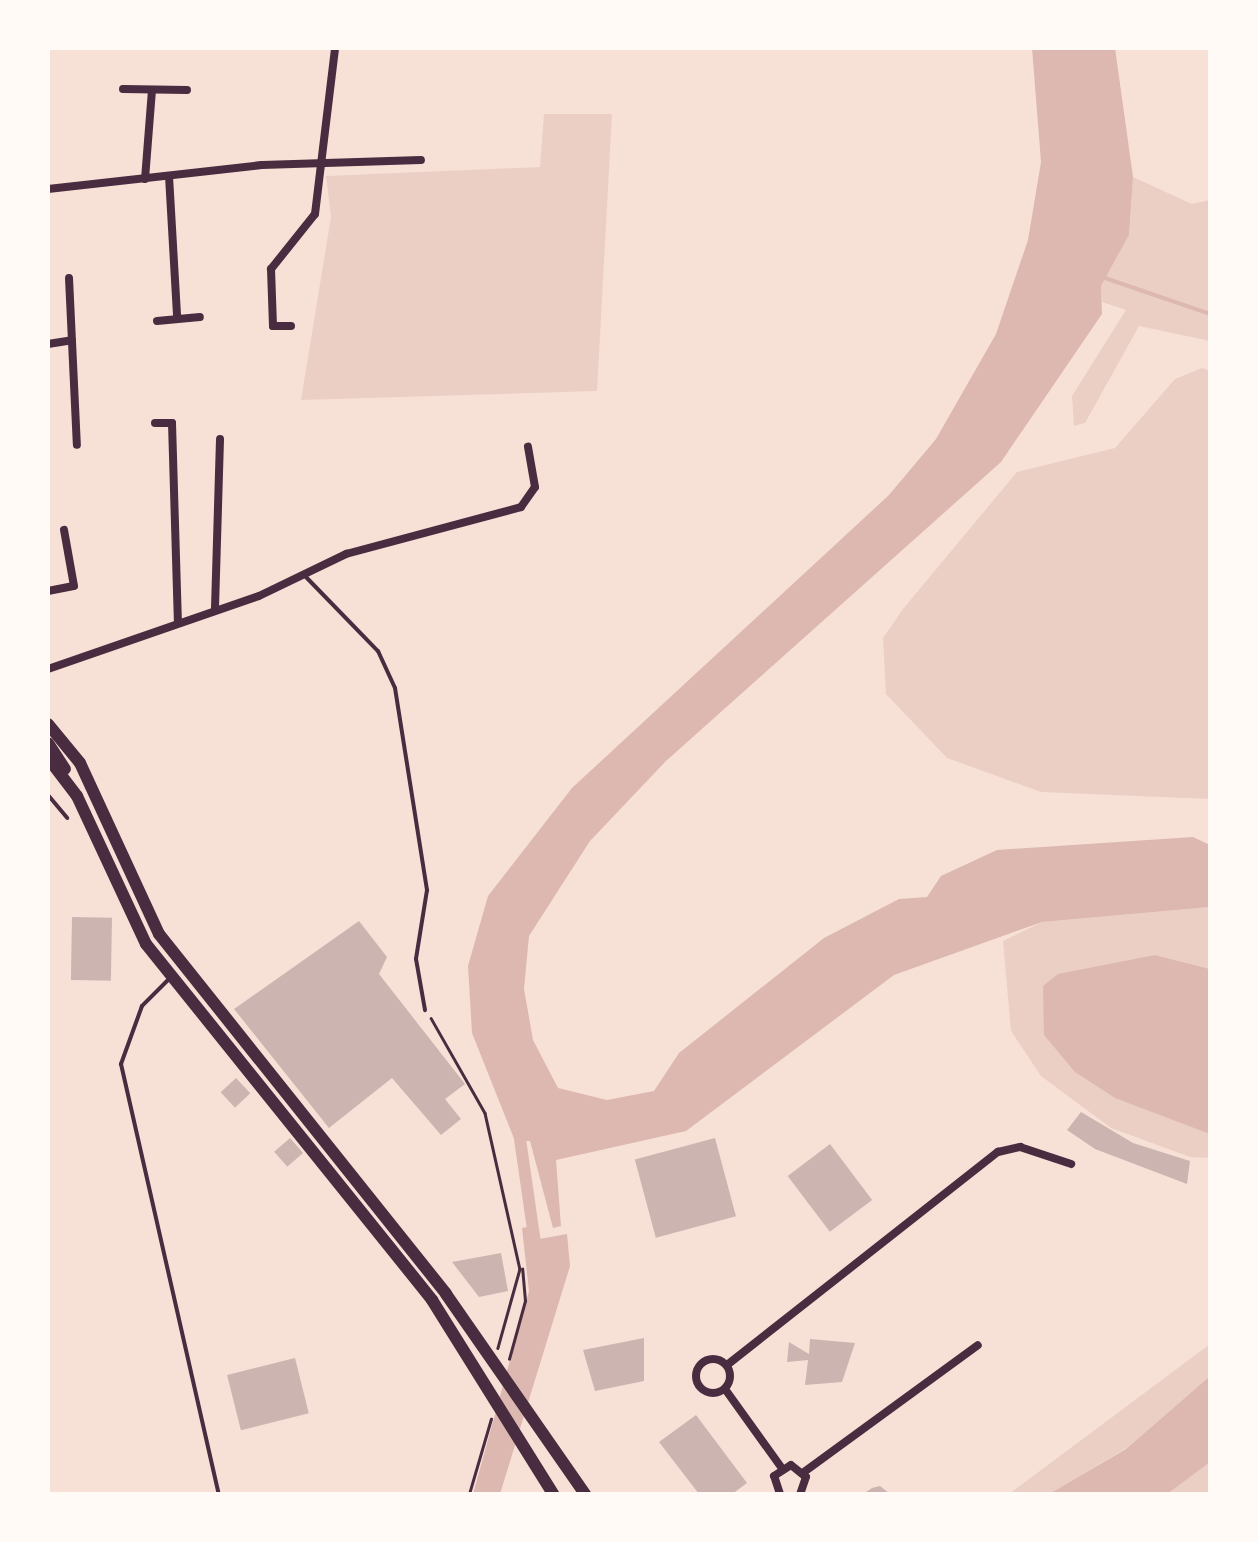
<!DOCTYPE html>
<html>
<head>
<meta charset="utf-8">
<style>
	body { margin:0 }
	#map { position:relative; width:1258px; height:1542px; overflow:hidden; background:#f7e1d7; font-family:"Zilla Slab",serif }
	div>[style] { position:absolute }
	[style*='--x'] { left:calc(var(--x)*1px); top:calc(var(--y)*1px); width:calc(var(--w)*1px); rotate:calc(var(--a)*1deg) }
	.green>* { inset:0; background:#ebcfc5 }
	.water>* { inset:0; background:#dcb8b0 }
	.stream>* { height:4px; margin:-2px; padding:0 2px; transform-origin:2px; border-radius:2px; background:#dcb8b0 }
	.canal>* { height:12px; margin:-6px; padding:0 6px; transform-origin:6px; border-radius:6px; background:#dcb8b0 }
	.building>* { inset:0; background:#ccb4b1; transform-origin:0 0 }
	.path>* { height:2.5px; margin:-1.25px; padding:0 1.25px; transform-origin:1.25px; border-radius:1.25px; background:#4a2c40 }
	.service>* { height:4px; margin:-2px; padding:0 2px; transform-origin:2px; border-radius:2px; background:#4a2c40 }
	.minor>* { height:8px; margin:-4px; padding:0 4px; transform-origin:4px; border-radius:4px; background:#4a2c40 }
	.minor>.ring { margin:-4px; padding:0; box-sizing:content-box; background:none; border:8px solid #4a2c40; border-radius:50% }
	.primary>* { height:12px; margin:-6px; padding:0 6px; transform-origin:6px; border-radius:6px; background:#4a2c40 }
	span { translate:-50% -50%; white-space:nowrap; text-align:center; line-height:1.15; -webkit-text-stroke:10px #fffaf5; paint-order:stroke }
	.frame { position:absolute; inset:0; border:50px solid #fffaf5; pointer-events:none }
</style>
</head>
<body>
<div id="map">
	<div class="green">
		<div style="clip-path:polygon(544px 114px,612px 114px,597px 391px,301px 400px,331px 217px,326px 176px,540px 167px)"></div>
		<div style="clip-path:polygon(1133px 177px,1192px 204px,1210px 200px,1210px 341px,1139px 326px,1085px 423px,1074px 426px,1072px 396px,1126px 310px,1102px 302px,1101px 286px,1129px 235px)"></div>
		<div style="clip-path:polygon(1202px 368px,1210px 371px,1210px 799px,1041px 792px,947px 758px,886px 694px,883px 638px,903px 609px,1017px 472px,1115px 448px,1175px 379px)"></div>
		<div style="clip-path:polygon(1210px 907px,1210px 969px,1155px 955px,1045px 1015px,1044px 1035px,1210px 1134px,1210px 1158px,1190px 1157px,1111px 1128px,1041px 1076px,1011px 1031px,1003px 941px,1042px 922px)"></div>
		<div style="clip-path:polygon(1210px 1344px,1210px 1376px,1128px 1447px,1049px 1494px,1009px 1494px)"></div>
		<div style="clip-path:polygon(1210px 1441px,1210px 1494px,1153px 1494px)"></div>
	</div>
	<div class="water">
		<div style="clip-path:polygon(1032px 48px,1115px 48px,1133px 177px,1129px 235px,1101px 286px,1102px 314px,1001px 462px,666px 761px,590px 841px,529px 936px,524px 989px,533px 1040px,558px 1088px,607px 1100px,654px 1091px,679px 1053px,824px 938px,899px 899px,927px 897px,941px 876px,997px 850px,1193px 837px,1210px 845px,1210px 907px,1042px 922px,894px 975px,686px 1131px,556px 1160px,561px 1226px,553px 1228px,530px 1141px,515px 1141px,472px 1033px,468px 966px,488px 896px,572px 788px,889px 495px,936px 439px,996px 334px,1028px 240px,1041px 162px)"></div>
		<div style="clip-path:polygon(1155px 955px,1210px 969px,1210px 1134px,1115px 1098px,1075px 1072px,1044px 1035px,1043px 986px,1058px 974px)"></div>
		<div style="clip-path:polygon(536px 1225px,539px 1239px,567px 1234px,570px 1266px,500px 1494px,473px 1494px,529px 1291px,522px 1228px)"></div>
		<div style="clip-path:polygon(1210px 1376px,1210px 1462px,1167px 1494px,1049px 1494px,1126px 1449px)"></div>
	</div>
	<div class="stream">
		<div style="--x:1102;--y:277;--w:114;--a:18.9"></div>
	</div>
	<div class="canal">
		<div style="--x:518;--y:1125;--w:119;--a:81.8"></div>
	</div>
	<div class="building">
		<div style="left:72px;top:917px;width:40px;height:63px;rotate:1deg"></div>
		<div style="clip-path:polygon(359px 921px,387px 957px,379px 974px,465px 1084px,445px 1099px,461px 1119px,441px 1135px,392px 1078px,329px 1128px,234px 1009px)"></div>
		<div style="left:236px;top:1078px;width:21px;height:21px;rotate:47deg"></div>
		<div style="clip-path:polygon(1081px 1112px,1133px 1143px,1190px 1161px,1187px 1184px,1095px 1149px,1067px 1130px)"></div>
		<div style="left:290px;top:1138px;width:20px;height:21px;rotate:49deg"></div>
		<div style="left:715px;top:1138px;width:81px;height:83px;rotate:75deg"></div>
		<div style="left:830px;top:1144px;width:70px;height:53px;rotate:53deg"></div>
		<div style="clip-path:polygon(501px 1253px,508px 1291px,479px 1297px,452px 1262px)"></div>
		<div style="clip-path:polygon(644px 1338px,644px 1381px,595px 1391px,583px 1350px)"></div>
		<div style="clip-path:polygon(810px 1339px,855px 1343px,842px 1382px,805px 1385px,808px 1360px,787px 1362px,789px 1342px,809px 1354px)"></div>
		<div style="left:295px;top:1358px;width:57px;height:70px;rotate:76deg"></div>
		<div style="clip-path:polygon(696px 1415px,747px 1483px,732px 1494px,699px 1494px,659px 1442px)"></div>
		<div style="clip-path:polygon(880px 1486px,890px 1494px,863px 1494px,872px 1488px)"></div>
	</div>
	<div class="path">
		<div style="--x:431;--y:1018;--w:109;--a:60.4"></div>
		<div style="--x:485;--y:1113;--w:160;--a:77.4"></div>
		<div style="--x:520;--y:1269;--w:82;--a:105.6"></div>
		<div style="--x:509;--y:1359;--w:60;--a:-74.6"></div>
		<div style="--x:525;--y:1301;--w:32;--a:-95"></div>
		<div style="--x:469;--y:1494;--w:78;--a:-73.7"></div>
	</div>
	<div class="service">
		<div style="--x:305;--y:576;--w:105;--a:45.8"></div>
		<div style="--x:378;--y:651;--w:41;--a:65.3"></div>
		<div style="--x:395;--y:688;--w:205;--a:81"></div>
		<div style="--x:427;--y:890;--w:70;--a:99.1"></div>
		<div style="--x:416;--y:959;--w:52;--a:80"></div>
		<div style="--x:48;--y:795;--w:30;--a:50"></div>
		<div style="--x:168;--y:980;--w:37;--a:135"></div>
		<div style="--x:142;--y:1006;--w:62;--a:109.9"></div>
		<div style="--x:121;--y:1064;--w:441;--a:77.2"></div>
	</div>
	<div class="minor">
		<div style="--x:123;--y:89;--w:64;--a:0.9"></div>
		<div style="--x:169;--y:176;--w:140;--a:86.7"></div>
		<div style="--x:145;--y:179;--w:89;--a:-85.5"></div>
		<div style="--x:48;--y:189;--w:215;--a:-6.4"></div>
		<div style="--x:262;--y:165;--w:159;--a:-1.8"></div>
		<div style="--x:69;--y:278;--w:167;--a:87.3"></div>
		<div style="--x:157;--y:321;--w:43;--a:-5.3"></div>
		<div style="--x:291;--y:326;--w:18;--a:180"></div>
		<div style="--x:273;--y:326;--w:57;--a:-92"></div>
		<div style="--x:271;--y:269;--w:70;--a:-51.3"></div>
		<div style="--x:315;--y:214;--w:167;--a:-83.1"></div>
		<div style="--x:48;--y:344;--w:24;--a:-9"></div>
		<div style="--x:155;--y:423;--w:17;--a:0"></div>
		<div style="--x:172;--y:423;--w:200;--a:88.3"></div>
		<div style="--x:48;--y:591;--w:26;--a:-11"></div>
		<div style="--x:74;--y:586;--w:57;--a:-100.1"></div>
		<div style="--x:215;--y:608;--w:169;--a:-88.3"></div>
		<div style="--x:48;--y:669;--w:223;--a:-19.1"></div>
		<div style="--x:259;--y:596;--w:97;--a:-25.8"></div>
		<div style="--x:346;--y:554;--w:181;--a:-15"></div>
		<div style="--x:521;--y:507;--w:24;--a:-55"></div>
		<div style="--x:535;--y:487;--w:41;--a:-99.9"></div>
		<div class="ring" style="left:696px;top:1359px;width:26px;height:26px"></div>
		<div style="--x:727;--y:1365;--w:345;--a:-38.2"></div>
		<div style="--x:998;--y:1152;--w:23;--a:-13"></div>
		<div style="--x:1020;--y:1147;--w:54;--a:18.4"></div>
		<div style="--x:725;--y:1389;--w:96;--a:54.3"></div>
		<div style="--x:804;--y:1472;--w:215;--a:-36.1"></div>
		<div style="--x:780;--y:1494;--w:19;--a:-108"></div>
		<div style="--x:774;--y:1476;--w:20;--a:-33"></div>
		<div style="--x:791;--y:1465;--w:19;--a:39"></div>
		<div style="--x:806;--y:1477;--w:18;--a:109"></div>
	</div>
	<div class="primary">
		<div style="--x:48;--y:724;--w:50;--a:50.6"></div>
		<div style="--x:80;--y:763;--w:188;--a:65.2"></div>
		<div style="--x:159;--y:934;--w:460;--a:51.4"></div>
		<div style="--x:446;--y:1294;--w:244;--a:55.2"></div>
		<div style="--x:48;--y:743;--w:31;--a:57"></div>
		<div style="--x:48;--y:758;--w:48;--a:52.7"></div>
		<div style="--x:77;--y:796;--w:163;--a:65"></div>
		<div style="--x:146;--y:944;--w:457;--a:51.2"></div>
		<div style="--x:432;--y:1300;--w:229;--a:58"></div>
	</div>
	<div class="frame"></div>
</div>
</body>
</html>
